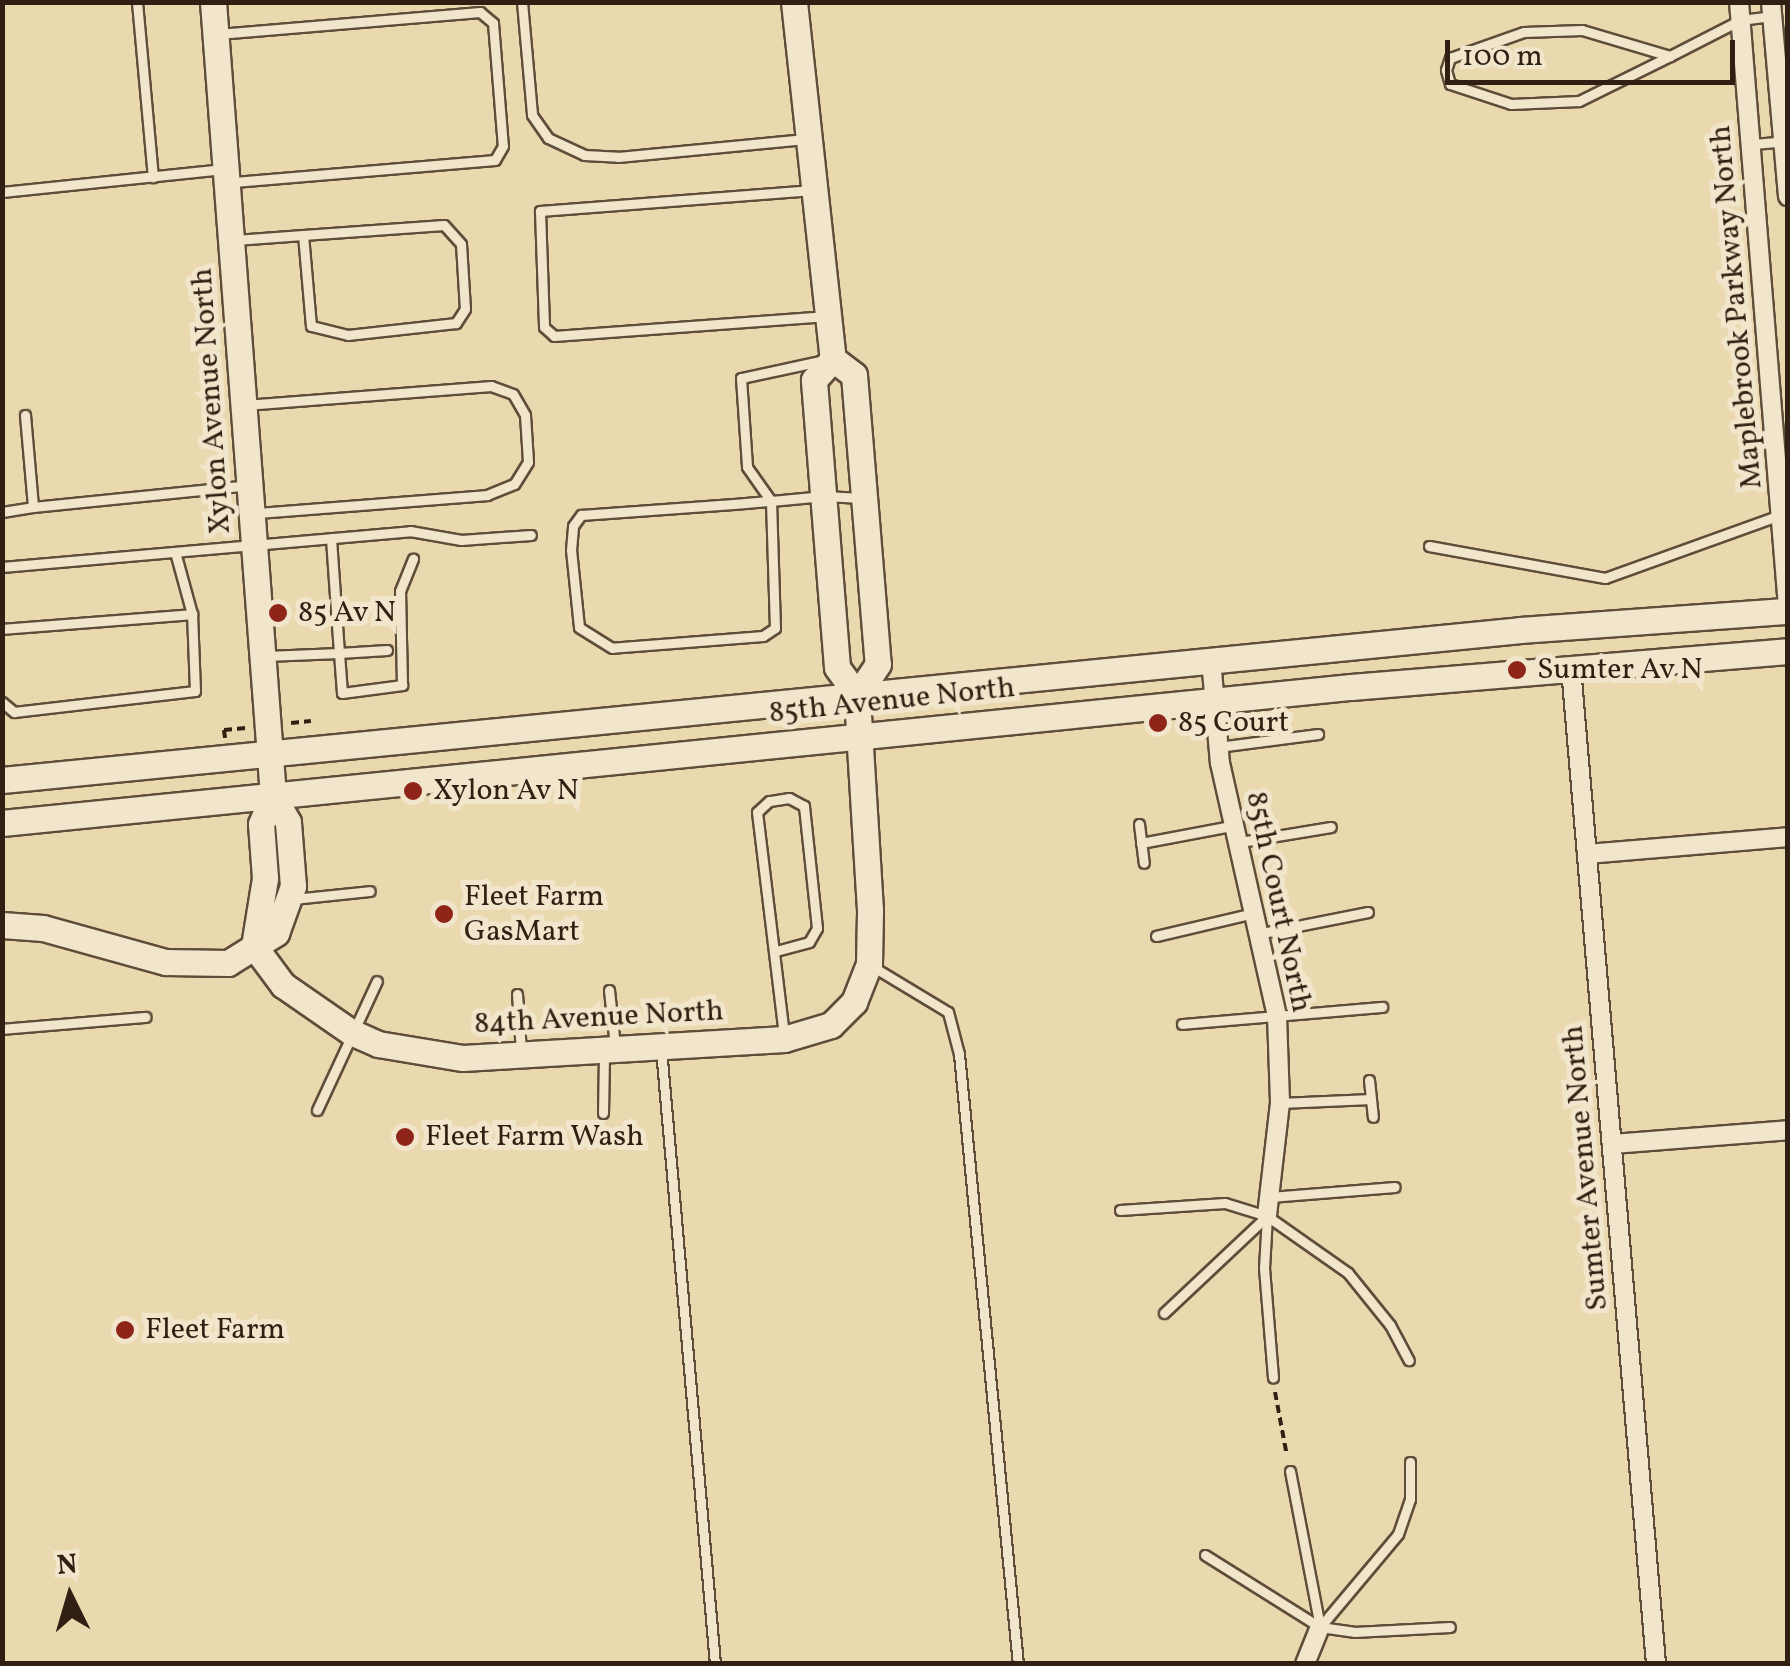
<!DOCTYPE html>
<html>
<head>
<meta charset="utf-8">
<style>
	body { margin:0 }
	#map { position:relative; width:1790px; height:1666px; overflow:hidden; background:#ead8af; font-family:Vollkorn,serif }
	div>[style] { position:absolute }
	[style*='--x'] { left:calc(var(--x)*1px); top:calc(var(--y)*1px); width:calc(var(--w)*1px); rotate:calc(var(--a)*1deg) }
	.path>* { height:4px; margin-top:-2px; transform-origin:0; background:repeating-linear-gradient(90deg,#311f13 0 8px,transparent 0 13px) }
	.roads { filter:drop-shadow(2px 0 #5f4d3a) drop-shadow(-2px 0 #5f4d3a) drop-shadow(0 2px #5f4d3a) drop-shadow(0 -2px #5f4d3a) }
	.lane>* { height:9px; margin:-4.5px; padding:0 4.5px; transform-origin:4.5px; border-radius:4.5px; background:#f1e6cb }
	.street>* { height:18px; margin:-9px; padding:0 9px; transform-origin:9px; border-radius:9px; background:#f1e6cb }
	.secondary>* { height:25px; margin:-12.5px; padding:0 12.5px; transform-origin:12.5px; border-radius:12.5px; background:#f1e6cb }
	.dots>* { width:28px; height:28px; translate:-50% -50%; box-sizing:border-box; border:5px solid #f1e6cb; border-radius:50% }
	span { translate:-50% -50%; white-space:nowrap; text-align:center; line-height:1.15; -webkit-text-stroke:10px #f1e6cb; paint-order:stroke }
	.street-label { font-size:30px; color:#311f13 }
	.poi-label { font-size:30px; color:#311f13 }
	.left { translate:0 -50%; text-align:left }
	.frame { position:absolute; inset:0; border:5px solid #311f13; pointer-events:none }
	.north { position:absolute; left:20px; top:1546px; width:100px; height:100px; -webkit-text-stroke:8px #f1e6cb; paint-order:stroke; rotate:355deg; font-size:28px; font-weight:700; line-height:40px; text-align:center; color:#311f13 }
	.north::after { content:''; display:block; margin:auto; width:35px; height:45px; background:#311f13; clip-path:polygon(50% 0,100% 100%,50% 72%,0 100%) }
	.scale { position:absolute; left:1445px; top:40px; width:290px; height:45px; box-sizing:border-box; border:5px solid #311f13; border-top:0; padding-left:12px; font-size:30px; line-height:35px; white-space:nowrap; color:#311f13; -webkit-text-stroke:8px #f1e6cb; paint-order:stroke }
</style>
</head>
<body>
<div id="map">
	<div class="path">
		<div style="--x:291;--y:723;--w:20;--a:-6"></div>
		<div style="--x:225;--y:738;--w:8;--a:-97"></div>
		<div style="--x:224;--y:730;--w:22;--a:-5"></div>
		<div style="--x:1275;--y:1392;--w:65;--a:79.4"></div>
	</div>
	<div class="roads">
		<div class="lane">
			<div style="--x:137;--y:2;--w:176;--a:84.8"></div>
			<div style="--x:522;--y:2;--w:113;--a:84.9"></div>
			<div style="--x:532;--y:115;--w:28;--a:55"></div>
			<div style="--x:548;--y:138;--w:40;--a:25"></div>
			<div style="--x:584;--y:155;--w:34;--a:3"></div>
			<div style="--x:618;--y:157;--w:188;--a:-5.5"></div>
			<div style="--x:218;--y:34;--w:263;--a:-4.8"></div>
			<div style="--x:480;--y:12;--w:17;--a:40"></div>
			<div style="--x:493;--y:23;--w:123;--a:85.4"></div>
			<div style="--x:503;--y:146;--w:16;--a:120"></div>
			<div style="--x:495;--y:160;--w:265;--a:175.2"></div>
			<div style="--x:1670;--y:56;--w:102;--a:153.7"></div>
			<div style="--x:1579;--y:101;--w:68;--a:177.5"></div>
			<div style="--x:1511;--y:104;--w:64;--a:-161.8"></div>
			<div style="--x:1450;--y:84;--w:15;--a:-106"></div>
			<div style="--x:1446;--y:70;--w:13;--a:-72"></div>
			<div style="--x:1450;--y:58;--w:78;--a:-19.4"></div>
			<div style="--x:1524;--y:32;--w:58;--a:-2"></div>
			<div style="--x:1582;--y:30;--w:92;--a:16.5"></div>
			<div style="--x:1670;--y:56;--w:79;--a:-27.2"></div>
			<div style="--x:1740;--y:20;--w:32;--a:-7"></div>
			<div style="--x:1753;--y:144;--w:32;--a:-5"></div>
			<div style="--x:813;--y:190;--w:274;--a:175.6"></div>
			<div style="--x:540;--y:211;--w:116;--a:88"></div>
			<div style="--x:544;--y:327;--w:13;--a:42"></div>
			<div style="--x:554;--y:336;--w:271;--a:-4.2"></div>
			<div style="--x:2;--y:192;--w:223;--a:-5.9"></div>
			<div style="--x:235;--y:240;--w:68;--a:-4.2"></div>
			<div style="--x:303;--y:235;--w:141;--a:-4.1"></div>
			<div style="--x:444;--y:225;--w:25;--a:48"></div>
			<div style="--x:461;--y:244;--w:65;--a:86.5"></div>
			<div style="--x:465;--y:309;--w:17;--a:123"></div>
			<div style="--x:456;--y:323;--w:109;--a:173.7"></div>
			<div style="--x:348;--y:335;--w:38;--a:-166"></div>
			<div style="--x:311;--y:326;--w:91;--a:-95"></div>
			<div style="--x:825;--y:360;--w:86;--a:167.9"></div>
			<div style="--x:741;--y:378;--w:89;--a:86.1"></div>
			<div style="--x:747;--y:467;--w:42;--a:54.8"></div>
			<div style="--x:771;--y:501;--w:127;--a:88.2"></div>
			<div style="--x:775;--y:628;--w:14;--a:146"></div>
			<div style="--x:763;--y:636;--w:151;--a:175.5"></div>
			<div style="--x:612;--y:648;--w:39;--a:-148"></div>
			<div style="--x:579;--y:627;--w:77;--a:-95.9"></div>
			<div style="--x:571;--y:550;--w:24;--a:-85"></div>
			<div style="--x:573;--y:526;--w:14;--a:-54"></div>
			<div style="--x:581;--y:515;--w:153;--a:-4.1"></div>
			<div style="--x:734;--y:504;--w:37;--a:-5"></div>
			<div style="--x:771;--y:501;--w:53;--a:-5.4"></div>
			<div style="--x:824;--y:496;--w:38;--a:3"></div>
			<div style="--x:245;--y:405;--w:247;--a:-4.4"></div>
			<div style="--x:491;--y:386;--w:23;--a:20"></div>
			<div style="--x:513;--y:394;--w:24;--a:60"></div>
			<div style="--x:525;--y:415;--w:47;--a:86.3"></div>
			<div style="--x:528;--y:462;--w:26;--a:122"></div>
			<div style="--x:514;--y:484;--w:29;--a:158"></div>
			<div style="--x:487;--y:495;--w:232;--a:175.5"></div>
			<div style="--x:25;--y:415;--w:92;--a:85"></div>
			<div style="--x:33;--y:507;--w:216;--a:-5.8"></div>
			<div style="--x:2;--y:512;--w:31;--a:-9"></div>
			<div style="--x:1429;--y:546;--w:179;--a:10.3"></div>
			<div style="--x:1605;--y:578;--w:186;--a:-19.8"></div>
			<div style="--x:2;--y:567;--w:410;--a:-5"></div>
			<div style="--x:410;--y:531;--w:52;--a:10"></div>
			<div style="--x:461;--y:540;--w:70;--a:-4.1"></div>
			<div style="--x:2;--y:629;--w:191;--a:-4.5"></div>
			<div style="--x:387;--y:650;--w:48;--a:176.4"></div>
			<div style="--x:339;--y:653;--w:40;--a:85.7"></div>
			<div style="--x:342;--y:693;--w:61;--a:-7.6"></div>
			<div style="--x:402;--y:685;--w:94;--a:-91.2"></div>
			<div style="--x:400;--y:591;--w:35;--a:-68"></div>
			<div style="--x:266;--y:656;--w:73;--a:-2.4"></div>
			<div style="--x:339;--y:653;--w:115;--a:-94"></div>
			<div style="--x:2;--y:702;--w:16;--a:40"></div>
			<div style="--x:14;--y:712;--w:182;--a:-6.6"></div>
			<div style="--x:195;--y:691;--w:77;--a:-92.2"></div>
			<div style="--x:192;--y:614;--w:64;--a:-105.3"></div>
			<div style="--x:1218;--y:747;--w:101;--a:-7.4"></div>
			<div style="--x:1139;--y:824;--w:39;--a:83"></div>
			<div style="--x:1240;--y:842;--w:92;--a:-9.4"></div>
			<div style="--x:1141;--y:843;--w:97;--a:-10.7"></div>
			<div style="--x:293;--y:899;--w:77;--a:-5.9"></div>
			<div style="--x:1262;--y:933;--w:108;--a:-11.2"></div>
			<div style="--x:1156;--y:936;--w:101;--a:-13.2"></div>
			<div style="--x:776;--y:951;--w:34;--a:-15"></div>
			<div style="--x:809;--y:942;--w:16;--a:-60"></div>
			<div style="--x:817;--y:928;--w:123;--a:-96.1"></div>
			<div style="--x:804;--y:806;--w:17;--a:-152"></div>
			<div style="--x:789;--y:798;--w:20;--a:171"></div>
			<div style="--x:769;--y:801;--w:16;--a:137"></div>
			<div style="--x:757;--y:812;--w:225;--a:83.1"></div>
			<div style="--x:870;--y:965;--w:91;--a:31.1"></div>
			<div style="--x:948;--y:1012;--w:43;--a:75.3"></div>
			<div style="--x:959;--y:1054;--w:613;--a:84.48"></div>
			<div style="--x:609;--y:990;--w:56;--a:83.9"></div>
			<div style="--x:517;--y:994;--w:57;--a:86"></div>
			<div style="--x:1182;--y:1024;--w:201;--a:-4.9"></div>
			<div style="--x:2;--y:1029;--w:144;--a:-4.8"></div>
			<div style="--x:661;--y:1049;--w:617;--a:84.98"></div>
			<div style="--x:1369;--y:1080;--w:37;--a:84"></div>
			<div style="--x:1280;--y:1103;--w:91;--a:-2.5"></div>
			<div style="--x:317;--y:1110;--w:142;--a:-65.1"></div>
			<div style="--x:603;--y:1113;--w:59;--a:-89"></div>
			<div style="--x:1270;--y:1197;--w:125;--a:-4.6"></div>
			<div style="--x:1120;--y:1210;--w:105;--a:-3.8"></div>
			<div style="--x:1225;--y:1203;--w:44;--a:17.2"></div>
			<div style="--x:1267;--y:1216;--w:99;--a:35.1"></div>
			<div style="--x:1348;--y:1273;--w:67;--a:51.1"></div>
			<div style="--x:1390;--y:1325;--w:40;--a:62"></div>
			<div style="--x:1267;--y:1216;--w:52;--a:93.3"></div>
			<div style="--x:1264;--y:1268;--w:110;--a:85.3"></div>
			<div style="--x:1164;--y:1313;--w:141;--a:-43.3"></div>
			<div style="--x:1290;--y:1471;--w:159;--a:79.1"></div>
			<div style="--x:1205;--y:1555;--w:136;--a:32.1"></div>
			<div style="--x:1320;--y:1627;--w:34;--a:8"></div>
			<div style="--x:1354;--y:1632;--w:96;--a:-3"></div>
			<div style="--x:1320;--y:1627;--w:121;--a:-50"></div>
			<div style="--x:1398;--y:1534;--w:37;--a:-71"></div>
			<div style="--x:1410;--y:1499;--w:37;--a:-90"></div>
		</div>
		<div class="street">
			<div style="--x:1739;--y:2;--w:607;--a:85.37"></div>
			<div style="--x:1771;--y:2;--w:195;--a:85"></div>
			<div style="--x:1211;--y:659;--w:104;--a:85.1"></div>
			<div style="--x:1220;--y:763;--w:259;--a:77.3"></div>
			<div style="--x:1277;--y:1016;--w:87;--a:88"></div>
			<div style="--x:1280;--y:1103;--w:114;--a:96.6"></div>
			<div style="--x:1571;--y:668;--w:1000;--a:85.12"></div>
			<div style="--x:1587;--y:854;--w:202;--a:-4.8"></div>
			<div style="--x:1612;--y:1144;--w:177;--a:-4.5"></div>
			<div style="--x:1305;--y:1664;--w:40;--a:-68"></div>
		</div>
		<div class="secondary">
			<div style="--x:794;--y:2;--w:359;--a:83.8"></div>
			<div style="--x:833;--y:359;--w:26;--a:37"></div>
			<div style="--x:854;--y:375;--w:290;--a:85.3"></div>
			<div style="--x:878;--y:664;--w:37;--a:124"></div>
			<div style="--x:2;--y:780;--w:1525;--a:-5.64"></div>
			<div style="--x:1520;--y:630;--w:269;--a:-4.1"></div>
			<div style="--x:2;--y:823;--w:1356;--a:-5.76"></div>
			<div style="--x:1351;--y:687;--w:438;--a:-4.7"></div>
			<div style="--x:2;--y:925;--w:41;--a:4.2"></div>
			<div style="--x:43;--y:928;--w:128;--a:15.5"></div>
			<div style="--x:166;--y:962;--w:62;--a:0.9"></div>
			<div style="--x:228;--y:963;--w:57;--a:-32"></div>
			<div style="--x:276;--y:933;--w:50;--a:-70.1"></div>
			<div style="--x:293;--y:886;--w:64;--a:-94.5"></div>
			<div style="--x:288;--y:822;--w:30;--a:-120"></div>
			<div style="--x:273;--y:796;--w:796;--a:-94.32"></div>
			<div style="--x:254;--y:946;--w:49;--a:53.4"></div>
			<div style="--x:283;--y:985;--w:83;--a:34.7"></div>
			<div style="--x:351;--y:1032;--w:30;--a:24"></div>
			<div style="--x:378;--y:1044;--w:86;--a:9.4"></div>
			<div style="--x:463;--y:1058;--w:322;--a:-3.4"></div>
			<div style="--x:784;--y:1039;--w:49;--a:-16.6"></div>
			<div style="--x:831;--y:1025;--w:33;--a:-45"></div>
			<div style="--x:854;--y:1002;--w:41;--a:-68.5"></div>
			<div style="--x:869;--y:964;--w:54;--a:-88.9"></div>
			<div style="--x:870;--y:910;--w:215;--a:-93.5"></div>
			<div style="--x:857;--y:695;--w:34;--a:-126"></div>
			<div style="--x:837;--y:667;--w:288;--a:-94.6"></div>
			<div style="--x:814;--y:380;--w:28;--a:-48"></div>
			<div style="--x:254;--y:946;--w:69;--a:-80.8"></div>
			<div style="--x:265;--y:878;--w:54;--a:-94.2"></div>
			<div style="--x:261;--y:824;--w:30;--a:-67"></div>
		</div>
	</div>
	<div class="dots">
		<div style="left:278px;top:613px;background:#8f2418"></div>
		<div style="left:1517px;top:670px;background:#8f2418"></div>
		<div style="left:1158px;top:723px;background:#8f2418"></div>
		<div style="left:413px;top:791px;background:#8f2418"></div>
		<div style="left:444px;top:914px;background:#8f2418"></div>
		<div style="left:405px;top:1137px;background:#8f2418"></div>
		<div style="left:125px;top:1330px;background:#8f2418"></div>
	</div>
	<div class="street-label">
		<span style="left:1737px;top:307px;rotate:-95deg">Maplebrook Parkway North</span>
		<span style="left:212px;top:401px;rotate:-94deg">Xylon Avenue North</span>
		<span style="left:892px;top:701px;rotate:-6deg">85th Avenue North</span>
		<span style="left:1278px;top:902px;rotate:78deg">85th Court North</span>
		<span style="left:599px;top:1018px;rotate:-3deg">84th Avenue North</span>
		<span style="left:1586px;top:1168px;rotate:-95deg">Sumter Avenue North</span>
	</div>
	<div class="poi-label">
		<span class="left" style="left:298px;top:613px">85 Av N</span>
		<span class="left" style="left:1537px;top:670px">Sumter Av N</span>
		<span class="left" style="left:1178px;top:723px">85 Court</span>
		<span class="left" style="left:433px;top:791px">Xylon Av N</span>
		<span class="left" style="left:464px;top:914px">Fleet Farm<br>GasMart</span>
		<span class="left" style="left:425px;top:1137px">Fleet Farm Wash</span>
		<span class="left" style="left:145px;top:1330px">Fleet Farm</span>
	</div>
	<div class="frame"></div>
	<div class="north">N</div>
	<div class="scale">100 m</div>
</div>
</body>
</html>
